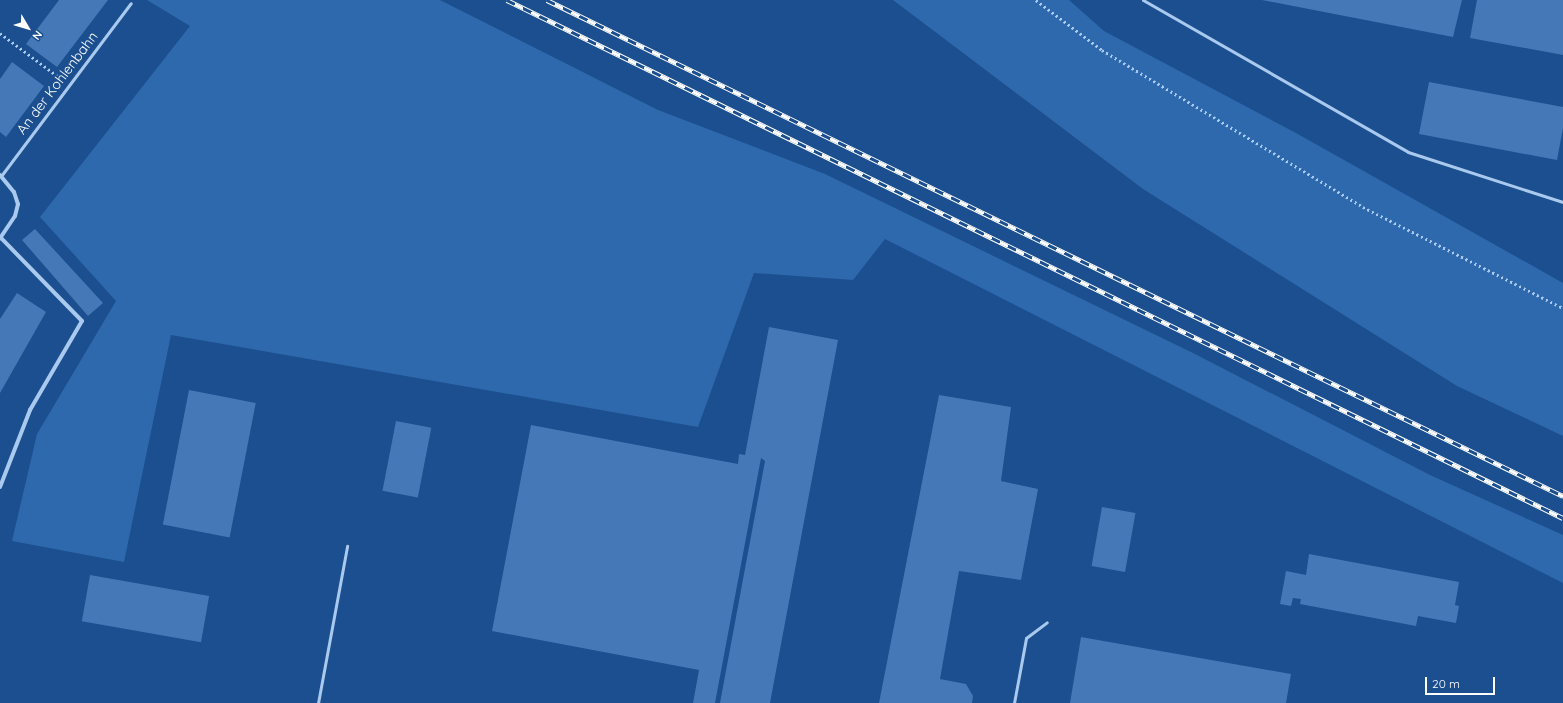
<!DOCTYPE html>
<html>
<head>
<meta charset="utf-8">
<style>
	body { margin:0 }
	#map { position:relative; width:1563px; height:703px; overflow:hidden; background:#1b4f8f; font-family:Quicksand,sans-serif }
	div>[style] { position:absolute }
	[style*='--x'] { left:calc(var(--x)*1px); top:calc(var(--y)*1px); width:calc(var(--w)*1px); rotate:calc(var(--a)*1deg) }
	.green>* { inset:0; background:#2e69ad }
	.building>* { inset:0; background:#4478b7; transform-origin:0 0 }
	.path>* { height:2.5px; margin-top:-1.25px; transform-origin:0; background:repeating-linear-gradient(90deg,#a9c9ee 0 2px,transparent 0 5px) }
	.service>* { height:3px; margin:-1.5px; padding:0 1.5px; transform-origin:1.5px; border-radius:1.5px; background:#a9c9ee }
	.minor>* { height:4px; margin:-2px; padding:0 2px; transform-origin:2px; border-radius:2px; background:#a9c9ee }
	.rail>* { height:4.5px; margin-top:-2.25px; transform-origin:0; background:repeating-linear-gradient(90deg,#1b4f8f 0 9px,#fff 0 18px); box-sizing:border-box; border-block:1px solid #fff }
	span { translate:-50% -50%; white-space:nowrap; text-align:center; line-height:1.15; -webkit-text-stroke:4px #1b4f8f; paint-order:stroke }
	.street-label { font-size:14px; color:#fff }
	.north { position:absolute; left:8px; top:8px; width:40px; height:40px; -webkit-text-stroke:3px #1b4f8f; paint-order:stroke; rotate:128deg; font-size:11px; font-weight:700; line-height:16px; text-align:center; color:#fff }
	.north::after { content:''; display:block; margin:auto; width:14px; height:18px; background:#fff; clip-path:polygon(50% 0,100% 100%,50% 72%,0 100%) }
	.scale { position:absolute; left:1425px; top:677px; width:70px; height:18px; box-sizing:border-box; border:2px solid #fff; border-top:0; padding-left:5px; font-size:12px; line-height:14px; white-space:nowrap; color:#fff; -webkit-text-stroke:3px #1b4f8f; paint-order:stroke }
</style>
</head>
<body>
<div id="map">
	<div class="green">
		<div style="clip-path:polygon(147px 0,440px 0,658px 110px,825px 174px,1195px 354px,1430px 475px,1563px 535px,1563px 583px,885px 239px,853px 280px,754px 273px,698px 427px,171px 335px,124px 562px,12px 541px,37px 434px,116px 301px,40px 217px,190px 26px)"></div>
		<div style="clip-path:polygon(893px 0,1069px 0,1104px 31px,1296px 133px,1563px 283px,1563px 436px,1457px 386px,1143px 189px)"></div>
	</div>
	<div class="building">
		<div style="clip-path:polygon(59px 0,108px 0,57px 67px,26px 44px)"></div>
		<div style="clip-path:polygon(1262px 0,1462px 0,1453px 37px)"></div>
		<div style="clip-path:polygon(1477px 0,1563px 0,1563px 55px,1470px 38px)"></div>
		<div style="clip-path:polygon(12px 62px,44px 86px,6px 137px,0 132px,0 79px)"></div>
		<div style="clip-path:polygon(1429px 82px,1563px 107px,1563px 128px,1557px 160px,1419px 134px)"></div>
		<div style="clip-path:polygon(35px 229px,103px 303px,88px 316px,22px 240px)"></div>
		<div style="clip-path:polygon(17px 293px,46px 312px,0 393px,0 319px)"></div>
		<div style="clip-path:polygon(769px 327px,838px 340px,770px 703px,720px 703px,765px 461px,761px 458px,715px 703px,693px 703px,699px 670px,492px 631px,531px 425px,738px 464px,739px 454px,745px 455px)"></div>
		<div style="left:189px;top:390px;width:68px;height:137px;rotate:11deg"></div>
		<div style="clip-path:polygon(939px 395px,1011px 407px,1001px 481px,1038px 489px,1021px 580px,959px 571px,940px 679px,966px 684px,973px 696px,972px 703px,879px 703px)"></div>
		<div style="left:396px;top:421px;width:36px;height:71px;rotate:11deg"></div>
		<div style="left:1102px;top:507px;width:34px;height:60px;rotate:10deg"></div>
		<div style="clip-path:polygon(1309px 554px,1459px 582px,1455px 605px,1459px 606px,1456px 623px,1418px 616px,1416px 626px,1300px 604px,1301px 599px,1293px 598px,1291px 606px,1280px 604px,1286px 571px,1306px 575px)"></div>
		<div style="left:90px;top:575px;width:121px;height:47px;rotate:10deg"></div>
		<div style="clip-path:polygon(1081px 637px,1291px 674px,1286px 703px,1070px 703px)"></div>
	</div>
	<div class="path">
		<div style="--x:1036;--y:0;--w:83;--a:37.1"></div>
		<div style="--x:1102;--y:50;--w:305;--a:31"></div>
		<div style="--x:1363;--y:207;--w:224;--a:26.8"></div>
		<div style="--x:0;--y:33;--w:74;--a:36.7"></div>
	</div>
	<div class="service">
		<div style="--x:1143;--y:0;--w:305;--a:29.8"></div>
		<div style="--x:1408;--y:152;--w:163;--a:17.9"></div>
		<div style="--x:1;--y:176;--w:216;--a:-53.1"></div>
		<div style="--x:318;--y:703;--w:160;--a:-79.5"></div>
		<div style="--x:1014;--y:703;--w:66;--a:-79.5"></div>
		<div style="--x:1026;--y:638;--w:26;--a:-37"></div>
	</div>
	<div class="minor">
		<div style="--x:0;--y:175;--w:22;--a:51"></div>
		<div style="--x:14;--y:192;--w:13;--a:72"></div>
		<div style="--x:18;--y:204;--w:12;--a:104"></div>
		<div style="--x:15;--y:216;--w:27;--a:124"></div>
		<div style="--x:0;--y:487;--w:83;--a:-68.7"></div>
		<div style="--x:30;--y:410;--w:103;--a:-59.7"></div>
		<div style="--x:82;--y:321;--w:117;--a:-134.3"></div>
	</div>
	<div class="rail">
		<div style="--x:507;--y:0;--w:1176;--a:26.13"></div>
		<div style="--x:547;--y:0;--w:1131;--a:26.02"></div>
	</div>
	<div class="street-label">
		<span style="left:57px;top:83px;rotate:-53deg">An der Kohlenbahn</span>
	</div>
	<div class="north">N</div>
	<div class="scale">20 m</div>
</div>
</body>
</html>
